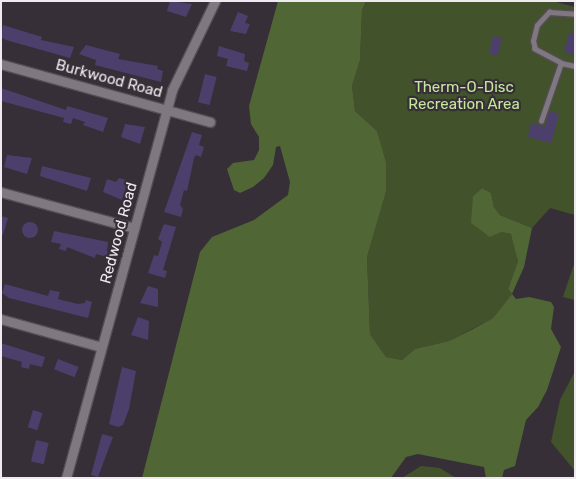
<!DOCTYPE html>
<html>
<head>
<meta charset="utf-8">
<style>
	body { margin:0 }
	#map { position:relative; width:576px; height:479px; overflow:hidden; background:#362f37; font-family:Rubik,sans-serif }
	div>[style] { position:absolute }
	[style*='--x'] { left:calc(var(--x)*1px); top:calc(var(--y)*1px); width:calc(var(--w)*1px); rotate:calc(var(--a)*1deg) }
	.green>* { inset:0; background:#42532c }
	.forest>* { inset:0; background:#516635 }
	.building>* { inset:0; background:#4d3f6c; transform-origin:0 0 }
	.round { border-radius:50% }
	.roads { filter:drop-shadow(1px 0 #544e54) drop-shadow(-1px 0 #544e54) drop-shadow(0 1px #544e54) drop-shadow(0 -1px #544e54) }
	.lane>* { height:4.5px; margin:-2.25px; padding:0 2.25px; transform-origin:2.25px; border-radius:2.25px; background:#807881 }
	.street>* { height:9px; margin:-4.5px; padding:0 4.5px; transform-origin:4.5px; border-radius:4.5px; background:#807881 }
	span { translate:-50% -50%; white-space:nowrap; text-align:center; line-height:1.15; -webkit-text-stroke:4.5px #362f37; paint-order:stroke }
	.street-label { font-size:15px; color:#efeaef }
	.park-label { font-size:15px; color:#c6e89b }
	.frame { position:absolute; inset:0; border:2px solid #efeaef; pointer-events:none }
</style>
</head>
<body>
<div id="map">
	<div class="green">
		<div style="clip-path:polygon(366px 1px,552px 1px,575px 7px,575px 215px,550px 208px,532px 228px,500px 215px,494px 207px,491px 193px,482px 188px,473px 196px,501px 232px,511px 234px,516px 244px,518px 261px,508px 289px,512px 294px,493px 318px,449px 341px,415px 349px,402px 360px,386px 357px,370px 334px,367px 257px,386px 192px,377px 131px,355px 111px,352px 86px,360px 60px,362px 10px)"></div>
		<div style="clip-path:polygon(575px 261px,575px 300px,563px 297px)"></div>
		<div style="clip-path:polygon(575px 371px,575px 471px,551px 442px,560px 400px)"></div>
		<div style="clip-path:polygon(421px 466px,440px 468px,456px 478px,402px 478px)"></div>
	</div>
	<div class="forest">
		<div style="clip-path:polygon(278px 1px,366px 1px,362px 10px,360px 60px,352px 86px,355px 111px,377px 131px,386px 163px,386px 192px,367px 257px,370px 334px,386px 357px,402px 360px,415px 349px,449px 341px,473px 329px,493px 318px,512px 294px,508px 289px,518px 261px,511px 234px,501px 232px,490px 237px,471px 223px,473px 196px,482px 188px,491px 193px,494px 207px,500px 215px,532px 228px,524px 267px,512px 294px,516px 299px,529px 297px,551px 302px,554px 307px,551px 329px,561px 347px,547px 390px,538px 407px,526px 420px,515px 466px,504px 470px,502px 478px,486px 478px,484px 467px,418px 454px,406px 457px,391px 478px,142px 478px,200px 252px,212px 237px,254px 220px,288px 195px,290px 182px,280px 146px,276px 147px,273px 165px,264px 178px,253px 187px,240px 193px,234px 190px,227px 169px,233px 163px,254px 160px,259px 150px,259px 137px,251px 124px,249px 106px)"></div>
	</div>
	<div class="building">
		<div style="clip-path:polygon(170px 1px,192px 4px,186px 17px,167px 11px)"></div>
		<div style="clip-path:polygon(238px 12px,248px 16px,245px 23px,250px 24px,246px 34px,230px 31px)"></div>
		<div style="clip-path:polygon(3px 25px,42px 37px,41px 40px,74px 47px,70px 58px,6px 40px,1px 37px)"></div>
		<div style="clip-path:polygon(569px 33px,575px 34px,575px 55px,564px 52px)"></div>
		<div style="left:493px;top:36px;width:9px;height:18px;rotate:13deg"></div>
		<div style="clip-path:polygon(86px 45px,120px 54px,118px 59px,158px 66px,157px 69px,163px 71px,161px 82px,95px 65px,96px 60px,79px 54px)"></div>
		<div style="clip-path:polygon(219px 46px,245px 54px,244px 61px,249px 63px,247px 71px,226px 66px,228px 59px,217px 56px)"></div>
		<div style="left:205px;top:74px;width:12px;height:29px;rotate:14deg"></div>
		<div style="clip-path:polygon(1px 88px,66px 110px,67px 106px,108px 118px,103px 132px,83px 125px,85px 122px,73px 118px,71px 124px,63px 122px,64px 118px,1px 101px)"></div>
		<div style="clip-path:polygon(549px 111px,559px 114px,551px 143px,528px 137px,531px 123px,545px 127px)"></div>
		<div style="clip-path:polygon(125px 124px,145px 127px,140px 144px,121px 137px)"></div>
		<div style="clip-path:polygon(192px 132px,202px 135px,199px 145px,204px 147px,201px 157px,196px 155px,194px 158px,187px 191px,184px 190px,180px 205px,183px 209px,181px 217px,164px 212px)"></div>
		<div style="clip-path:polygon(7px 155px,32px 158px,27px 174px,4px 167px)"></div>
		<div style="clip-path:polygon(42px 166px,91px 178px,87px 191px,40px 176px)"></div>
		<div style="clip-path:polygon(119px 178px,126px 180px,127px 184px,122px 200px,103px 192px,107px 179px,116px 182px)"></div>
		<div style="clip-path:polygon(1px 216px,8px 218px,3px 235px,1px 235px)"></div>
		<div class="round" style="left:22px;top:222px;width:16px;height:16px"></div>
		<div style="clip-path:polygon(164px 224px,176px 227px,163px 270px,167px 271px,165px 278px,148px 273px,154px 255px,158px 256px,162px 242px,158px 239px)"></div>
		<div style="clip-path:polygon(54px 231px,108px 242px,107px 257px,96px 254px,95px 258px,67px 247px,66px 251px,59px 249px,61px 244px,51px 242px)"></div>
		<div style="clip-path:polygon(5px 284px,48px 296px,50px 290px,60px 292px,58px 299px,78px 304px,85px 303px,86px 300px,92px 302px,88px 318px,9px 298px,2px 293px)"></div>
		<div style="clip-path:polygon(148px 286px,158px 289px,158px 307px,140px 303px)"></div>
		<div style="clip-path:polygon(138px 317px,149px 321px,148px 340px,131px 335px)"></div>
		<div style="clip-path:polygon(1px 343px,45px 357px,42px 367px,30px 364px,29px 369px,21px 367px,22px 362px,1px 356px)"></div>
		<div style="left:58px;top:359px;width:22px;height:11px;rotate:21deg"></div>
		<div style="clip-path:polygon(122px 367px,136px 371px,129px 409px,123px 425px,118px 427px,109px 424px)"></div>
		<div style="left:33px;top:410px;width:10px;height:18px;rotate:17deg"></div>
		<div style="clip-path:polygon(102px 434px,113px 437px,98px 477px,91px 475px)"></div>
		<div style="left:36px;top:440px;width:13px;height:22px;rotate:13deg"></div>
	</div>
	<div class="roads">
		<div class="lane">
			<div style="--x:561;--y:63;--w:30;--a:-152"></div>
			<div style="--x:535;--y:49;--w:8;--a:-104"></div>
			<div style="--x:533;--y:41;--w:16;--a:-76"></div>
			<div style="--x:537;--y:25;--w:18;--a:-47"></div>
			<div style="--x:549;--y:12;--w:26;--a:4"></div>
			<div style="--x:541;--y:121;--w:61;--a:-71"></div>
			<div style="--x:561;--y:63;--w:14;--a:12"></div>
		</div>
		<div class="street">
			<div style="--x:1;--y:64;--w:217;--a:15.5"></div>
			<div style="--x:1;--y:192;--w:138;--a:15.1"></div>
			<div style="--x:1;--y:319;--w:104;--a:15.6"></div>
			<div style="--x:66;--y:478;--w:402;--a:-74.7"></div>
			<div style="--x:172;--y:90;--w:99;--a:-64.2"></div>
		</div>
	</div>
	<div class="street-label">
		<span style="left:109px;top:79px;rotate:15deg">Burkwood Road</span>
		<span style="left:119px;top:233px;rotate:-75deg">Redwood Road</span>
	</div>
	<div class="park-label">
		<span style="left:464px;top:96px">Therm-O-Disc<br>Recreation Area</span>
	</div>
	<div class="frame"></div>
</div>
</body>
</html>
